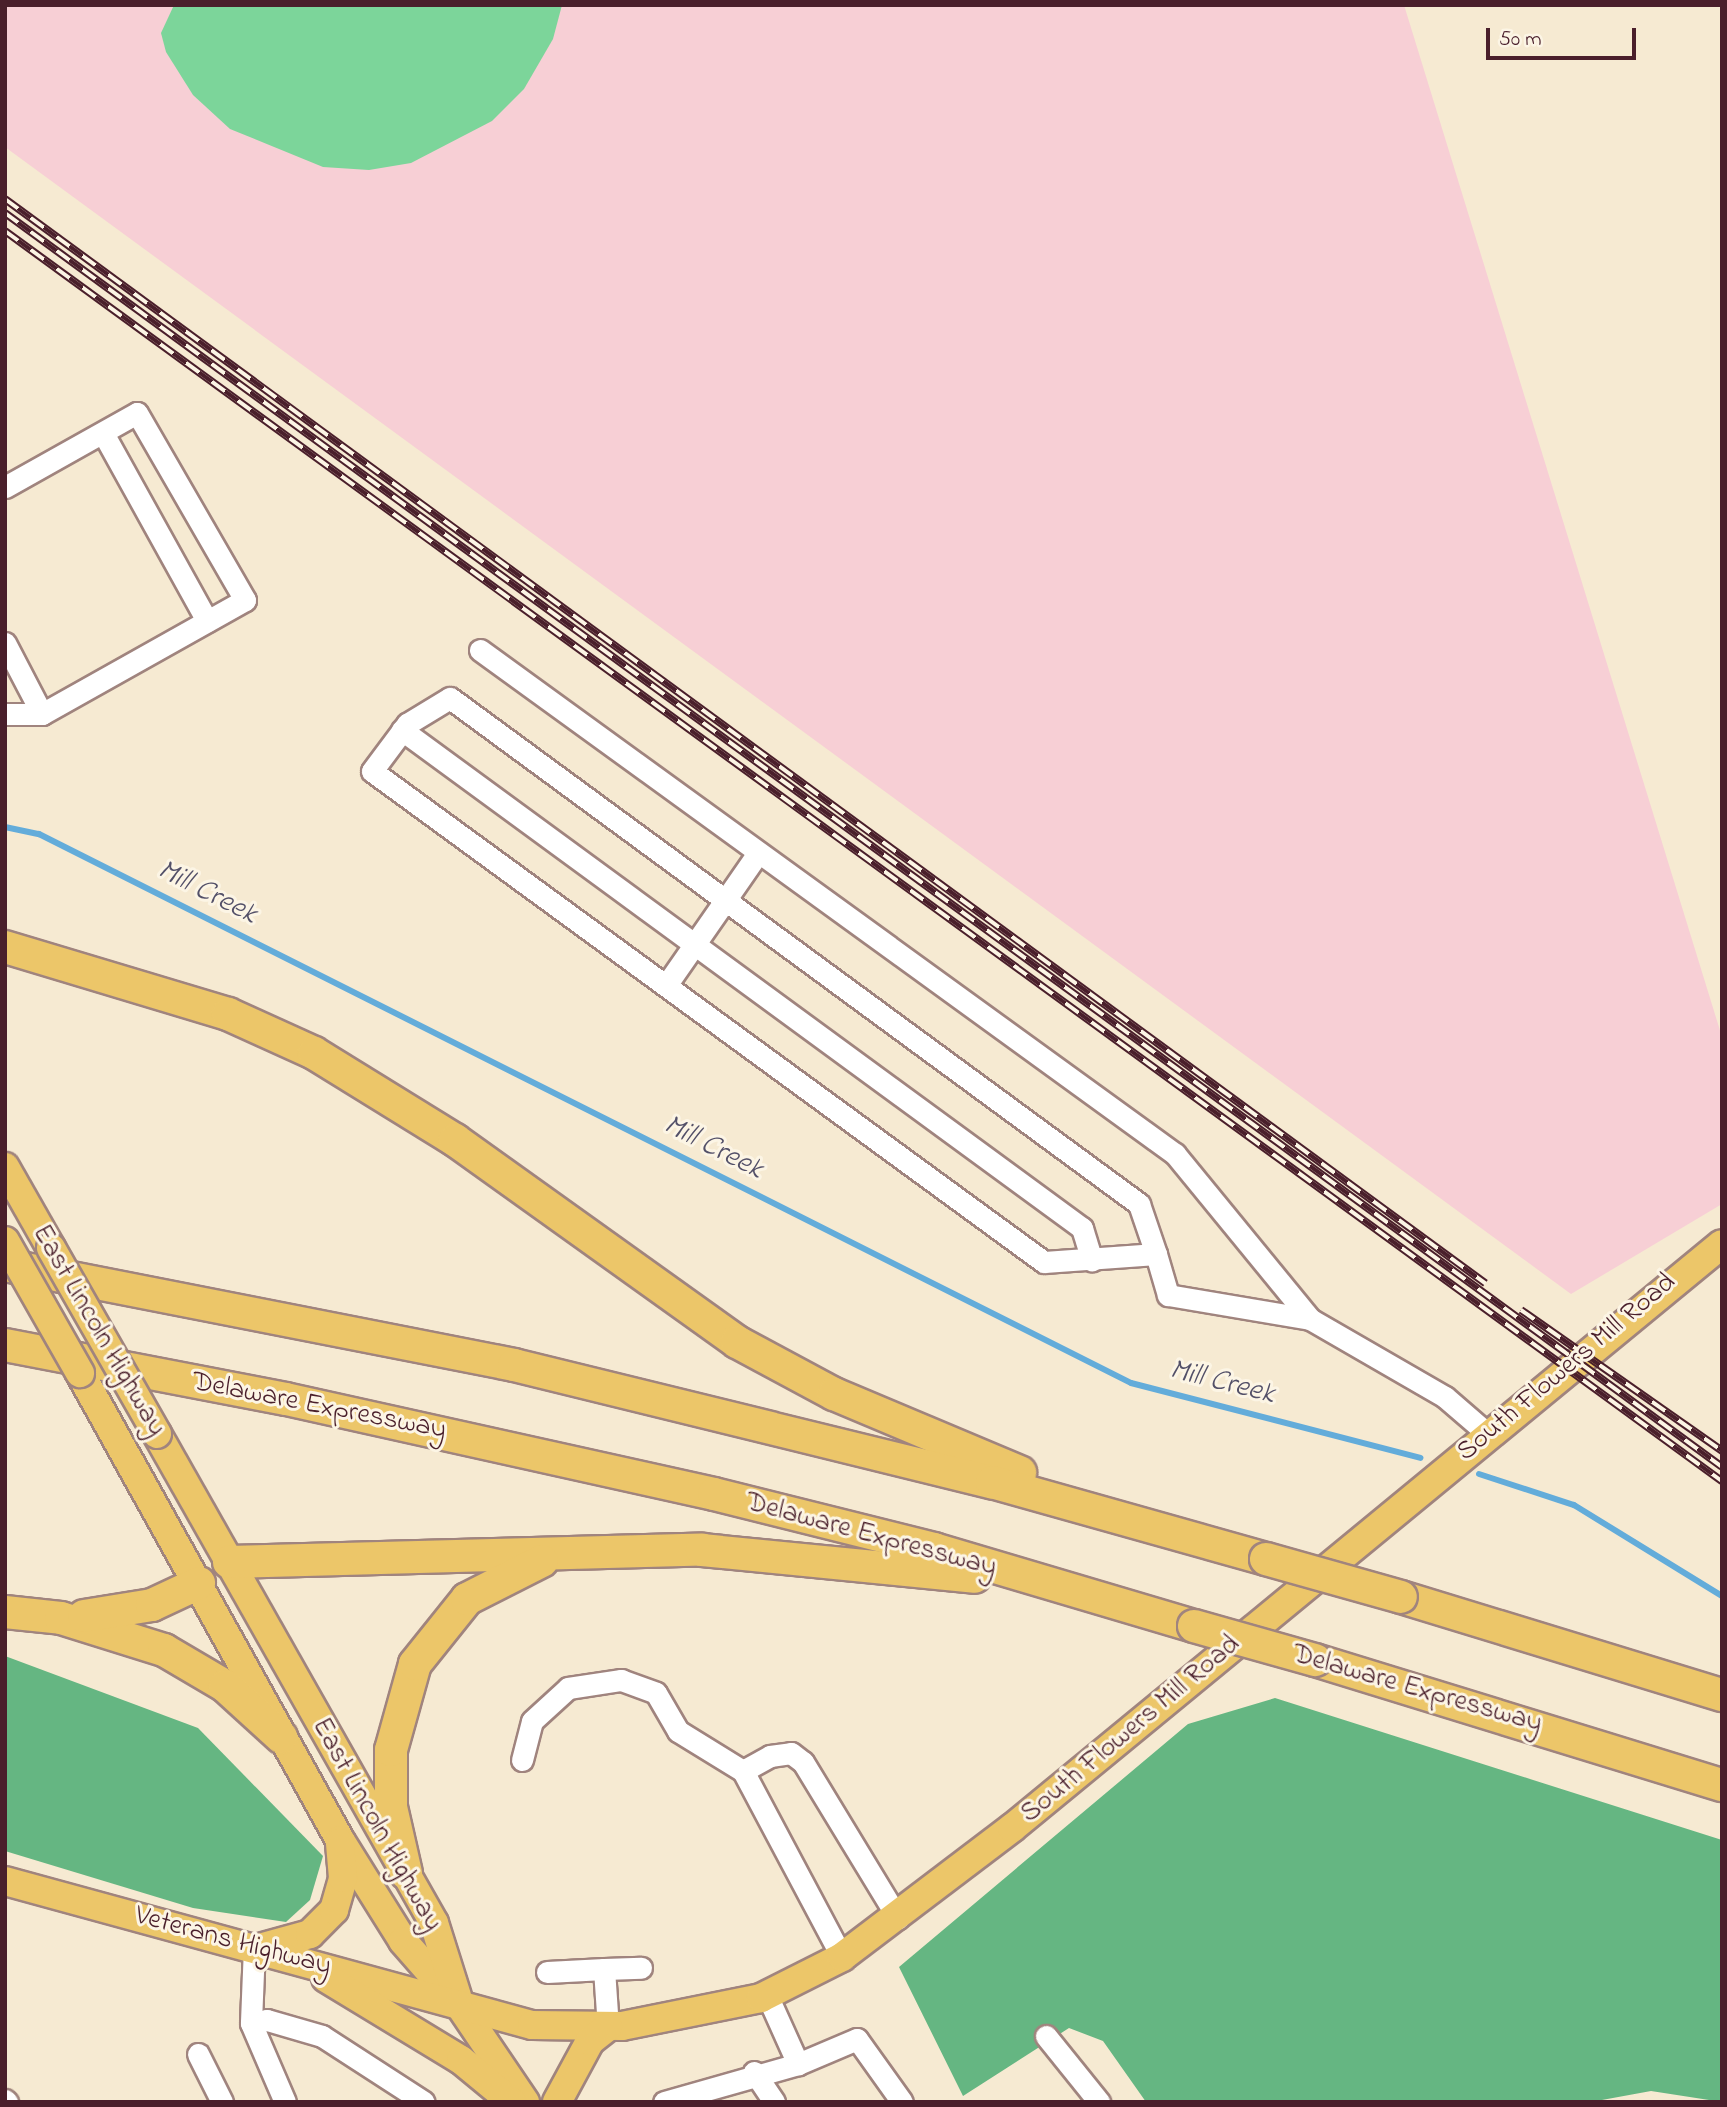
<!DOCTYPE html>
<html>
<head>
<meta charset="utf-8">
<style>
	body { margin:0 }
	#map { position:relative; width:1727px; height:2107px; overflow:hidden; background:#f6ead2; font-family:"Indie Flower",sans-serif }
	div>[style] { position:absolute }
	[style*='--x'] { left:calc(var(--x)*1px); top:calc(var(--y)*1px); width:calc(var(--w)*1px); rotate:calc(var(--a)*1deg) }
	.built>* { inset:0; background:#f7cfd5 }
	.green>* { inset:0; background:#7cd59a }
	.forest>* { inset:0; background:#65b682 }
	.stream>* { height:6px; margin:-3px; padding:0 3px; transform-origin:3px; border-radius:3px; background:#63acda }
	.roads { filter:drop-shadow(2px 0 #a0847e) drop-shadow(-2px 0 #a0847e) drop-shadow(0 2px #a0847e) drop-shadow(0 -2px #a0847e) }
	.minor>* { height:21px; margin:-10.5px; padding:0 10.5px; transform-origin:10.5px; border-radius:10.5px; background:#fff }
	.major>* { height:28px; margin:-14px; padding:0 14px; transform-origin:14px; border-radius:14px; background:#ecc669 }
	.highway>* { height:32px; margin:-16px; padding:0 16px; transform-origin:16px; border-radius:16px; background:#ecc669 }
	.rail>* { height:8px; margin-top:-4px; transform-origin:0; background:repeating-linear-gradient(90deg,#fcf5e5 0 16px,#4a1f2b 0 32px); box-sizing:border-box; border-block:2px solid #4a1f2b }
	.bridges { filter:drop-shadow(2px 0 #a0847e) drop-shadow(-2px 0 #a0847e) drop-shadow(0 2px #a0847e) drop-shadow(0 -2px #a0847e) }
	.major-bridge>* { height:28px; margin:-14px; padding:0 14px; transform-origin:14px; border-radius:14px; background:#ecc669 }
	.highway-bridge>* { height:32px; margin:-16px; padding:0 16px; transform-origin:16px; border-radius:16px; background:#ecc669 }
	span { translate:-50% -50%; white-space:nowrap; text-align:center; line-height:1.15; -webkit-text-stroke:6px #fcf5e5; paint-order:stroke }
	.street-label { font-size:28px; color:#4a1f2b }
	.water-label { font-size:30px; color:#535068; font-style:italic }
	.frame { position:absolute; inset:0; border:7px solid #4a1f2b; pointer-events:none }
	.scale { position:absolute; left:1486px; top:28px; width:150px; height:32px; box-sizing:border-box; border:4px solid #4a1f2b; border-top:0; padding-left:9px; font-size:21px; line-height:24px; white-space:nowrap; color:#4a1f2b; -webkit-text-stroke:5px #fcf5e5; paint-order:stroke }
</style>
</head>
<body>
<div id="map">
	<div class="built">
		<div style="clip-path:polygon(5px 5px,1404px 5px,1722px 1037px,1722px 1204px,1571px 1294px,5px 147px)"></div>
	</div>
	<div class="green">
		<div style="clip-path:polygon(174px 5px,562px 5px,553px 39px,524px 89px,492px 121px,411px 163px,369px 170px,323px 167px,230px 129px,193px 95px,166px 52px,161px 33px)"></div>
	</div>
	<div class="forest">
		<div style="clip-path:polygon(5px 1656px,198px 1728px,323px 1856px,310px 1900px,286px 1922px,193px 1908px,5px 1851px)"></div>
		<div style="clip-path:polygon(1275px 1698px,1722px 1840px,1722px 2102px,1651px 2091px,1591px 2102px,1146px 2102px,1103px 2041px,1069px 2028px,963px 2096px,899px 1967px,1188px 1724px)"></div>
	</div>
	<div class="stream">
		<div style="--x:5;--y:827;--w:35;--a:12"></div>
		<div style="--x:39;--y:834;--w:1222;--a:26.69"></div>
		<div style="--x:1131;--y:1383;--w:299;--a:14.5"></div>
		<div style="--x:1479;--y:1474;--w:100;--a:18.1"></div>
		<div style="--x:1574;--y:1505;--w:174;--a:31.6"></div>
	</div>
	<div class="roads">
		<div class="minor">
			<div style="--x:103;--y:433;--w:215;--a:61"></div>
			<div style="--x:5;--y:487;--w:151;--a:-29.3"></div>
			<div style="--x:137;--y:413;--w:216;--a:60"></div>
			<div style="--x:245;--y:600;--w:233;--a:150.7"></div>
			<div style="--x:42;--y:714;--w:80;--a:-117.5"></div>
			<div style="--x:480;--y:650;--w:859;--a:35.95"></div>
			<div style="--x:1175;--y:1154;--w:213;--a:50.7"></div>
			<div style="--x:5;--y:714;--w:37;--a:0"></div>
			<div style="--x:402;--y:730;--w:843;--a:36.22"></div>
			<div style="--x:1082;--y:1228;--w:34;--a:73"></div>
			<div style="--x:667;--y:984;--w:160;--a:-55.2"></div>
			<div style="--x:1156;--y:1254;--w:112;--a:175.9"></div>
			<div style="--x:1044;--y:1262;--w:832;--a:-143.85"></div>
			<div style="--x:372;--y:771;--w:59;--a:-53.3"></div>
			<div style="--x:407;--y:724;--w:50;--a:-31.2"></div>
			<div style="--x:450;--y:698;--w:855;--a:36.29"></div>
			<div style="--x:1139;--y:1204;--w:53;--a:71.2"></div>
			<div style="--x:1156;--y:1254;--w:43;--a:73.7"></div>
			<div style="--x:1168;--y:1295;--w:144;--a:9.6"></div>
			<div style="--x:1310;--y:1319;--w:156;--a:30"></div>
			<div style="--x:1445;--y:1397;--w:58;--a:40.8"></div>
			<div style="--x:522;--y:1760;--w:40;--a:-75.6"></div>
			<div style="--x:532;--y:1721;--w:49;--a:-42.5"></div>
			<div style="--x:568;--y:1688;--w:54;--a:-8.6"></div>
			<div style="--x:621;--y:1680;--w:37;--a:20"></div>
			<div style="--x:656;--y:1693;--w:44;--a:59.9"></div>
			<div style="--x:678;--y:1731;--w:76;--a:31.6"></div>
			<div style="--x:743;--y:1771;--w:211;--a:62"></div>
			<div style="--x:743;--y:1771;--w:31;--a:-29"></div>
			<div style="--x:770;--y:1756;--w:21;--a:-8"></div>
			<div style="--x:791;--y:1753;--w:15;--a:37"></div>
			<div style="--x:803;--y:1762;--w:183;--a:58.7"></div>
			<div style="--x:254;--y:1947;--w:76;--a:92.3"></div>
			<div style="--x:251;--y:2023;--w:16;--a:-11"></div>
			<div style="--x:267;--y:2020;--w:57;--a:16.2"></div>
			<div style="--x:322;--y:2036;--w:121;--a:32.9"></div>
			<div style="--x:604;--y:1969;--w:37;--a:-2"></div>
			<div style="--x:547;--y:1972;--w:57;--a:-3"></div>
			<div style="--x:604;--y:1969;--w:58;--a:86.1"></div>
			<div style="--x:767;--y:1995;--w:76;--a:65.8"></div>
			<div style="--x:251;--y:2023;--w:86;--a:66.7"></div>
			<div style="--x:1046;--y:2036;--w:85;--a:51.2"></div>
			<div style="--x:198;--y:2054;--w:54;--a:63.4"></div>
			<div style="--x:754;--y:2072;--w:36;--a:56"></div>
			<div style="--x:5;--y:2100;--w:3;--a:45"></div>
			<div style="--x:664;--y:2102;--w:139;--a:-15.8"></div>
			<div style="--x:798;--y:2064;--w:64;--a:-23"></div>
			<div style="--x:857;--y:2039;--w:77;--a:54.5"></div>
		</div>
		<div class="major">
			<div style="--x:5;--y:1167;--w:93;--a:60.4"></div>
			<div style="--x:80;--y:1373;--w:534;--a:60.89"></div>
			<div style="--x:340;--y:1840;--w:119;--a:58"></div>
			<div style="--x:403;--y:1941;--w:86;--a:48.8"></div>
			<div style="--x:460;--y:2006;--w:116;--a:55.9"></div>
			<div style="--x:157;--y:1434;--w:562;--a:60.47"></div>
			<div style="--x:434;--y:1923;--w:77;--a:72.5"></div>
			<div style="--x:5;--y:1881;--w:546;--a:15.28"></div>
			<div style="--x:532;--y:2025;--w:90;--a:0.6"></div>
			<div style="--x:622;--y:2026;--w:142;--a:-11.4"></div>
			<div style="--x:761;--y:1998;--w:91;--a:-26.8"></div>
			<div style="--x:842;--y:1957;--w:213;--a:-37.2"></div>
			<div style="--x:1012;--y:1828;--w:919;--a:-39.44"></div>
			<div style="--x:263;--y:1947;--w:49;--a:-15.5"></div>
			<div style="--x:310;--y:1934;--w:34;--a:-45"></div>
			<div style="--x:334;--y:1910;--w:33;--a:-74"></div>
			<div style="--x:343;--y:1878;--w:35;--a:-95"></div>
			<div style="--x:326;--y:1978;--w:158;--a:31.3"></div>
			<div style="--x:461;--y:2060;--w:66;--a:39.5"></div>
			<div style="--x:557;--y:2102;--w:69;--a:-61.6"></div>
			<div style="--x:590;--y:2041;--w:23;--a:-38"></div>
		</div>
		<div class="highway">
			<div style="--x:5;--y:947;--w:233;--a:16.7"></div>
			<div style="--x:228;--y:1014;--w:94;--a:24.4"></div>
			<div style="--x:314;--y:1053;--w:166;--a:31.7"></div>
			<div style="--x:455;--y:1140;--w:347;--a:35.6"></div>
			<div style="--x:737;--y:1342;--w:110;--a:28.2"></div>
			<div style="--x:834;--y:1394;--w:202;--a:22.8"></div>
			<div style="--x:5;--y:1265;--w:519;--a:11.11"></div>
			<div style="--x:514;--y:1365;--w:492;--a:13.8"></div>
			<div style="--x:992;--y:1482;--w:285;--a:15.7"></div>
			<div style="--x:5;--y:1345;--w:286;--a:10.9"></div>
			<div style="--x:286;--y:1399;--w:438;--a:12.5"></div>
			<div style="--x:714;--y:1494;--w:227;--a:14"></div>
			<div style="--x:934;--y:1549;--w:271;--a:16.5"></div>
			<div style="--x:229;--y:1562;--w:473;--a:-1.5"></div>
			<div style="--x:702;--y:1550;--w:274;--a:5.6"></div>
			<div style="--x:1401;--y:1597;--w:336;--a:17"></div>
			<div style="--x:5;--y:1612;--w:56;--a:6.1"></div>
			<div style="--x:61;--y:1618;--w:108;--a:17.3"></div>
			<div style="--x:164;--y:1650;--w:71;--a:30.5"></div>
			<div style="--x:225;--y:1686;--w:76;--a:42.3"></div>
			<div style="--x:84;--y:1616;--w:69;--a:-9.2"></div>
			<div style="--x:152;--y:1605;--w:52;--a:-25.1"></div>
			<div style="--x:1315;--y:1660;--w:426;--a:17.1"></div>
			<div style="--x:406;--y:1873;--w:68;--a:-102.8"></div>
			<div style="--x:391;--y:1807;--w:57;--a:-90"></div>
			<div style="--x:391;--y:1750;--w:89;--a:-74.4"></div>
			<div style="--x:415;--y:1664;--w:83;--a:-51.3"></div>
			<div style="--x:467;--y:1599;--w:84;--a:-26.9"></div>
		</div>
	</div>
	<div class="rail">
		<div style="--x:5;--y:199;--w:1835;--a:36.22"></div>
		<div style="--x:5;--y:213;--w:2126;--a:36.14"></div>
		<div style="--x:5;--y:231;--w:2124;--a:36.06"></div>
		<div style="--x:1521;--y:1310;--w:246;--a:35"></div>
	</div>
	<div class="bridges">
		<div class="major-bridge">
			<div style="--x:5;--y:1241;--w:152;--a:60.4"></div>
			<div style="--x:51;--y:1248;--w:214;--a:60.3"></div>
		</div>
		<div class="highway-bridge">
			<div style="--x:1266;--y:1559;--w:140;--a:15.7"></div>
			<div style="--x:1194;--y:1626;--w:126;--a:15.7"></div>
		</div>
	</div>
	<div class="street-label">
		<span style="left:98px;top:1331px;rotate:60deg">East Lincoln Highway</span>
		<span style="left:1567px;top:1368px;rotate:-40deg">South Flowers Mill Road</span>
		<span style="left:319px;top:1407px;rotate:11deg">Delaware Expressway</span>
		<span style="left:871px;top:1536px;rotate:15deg">Delaware Expressway</span>
		<span style="left:1417px;top:1690px;rotate:16deg">Delaware Expressway</span>
		<span style="left:1131px;top:1730px;rotate:-40deg">South Flowers Mill Road</span>
		<span style="left:376px;top:1825px;rotate:61deg">East Lincoln Highway</span>
		<span style="left:233px;top:1942px;rotate:15deg">Veterans Highway</span>
	</div>
	<div class="water-label">
		<span style="left:207px;top:893px;rotate:27deg">Mill Creek</span>
		<span style="left:713px;top:1148px;rotate:27deg">Mill Creek</span>
		<span style="left:1222px;top:1383px;rotate:14deg">Mill Creek</span>
	</div>
	<div class="frame"></div>
	<div class="scale">50 m</div>
</div>
</body>
</html>
